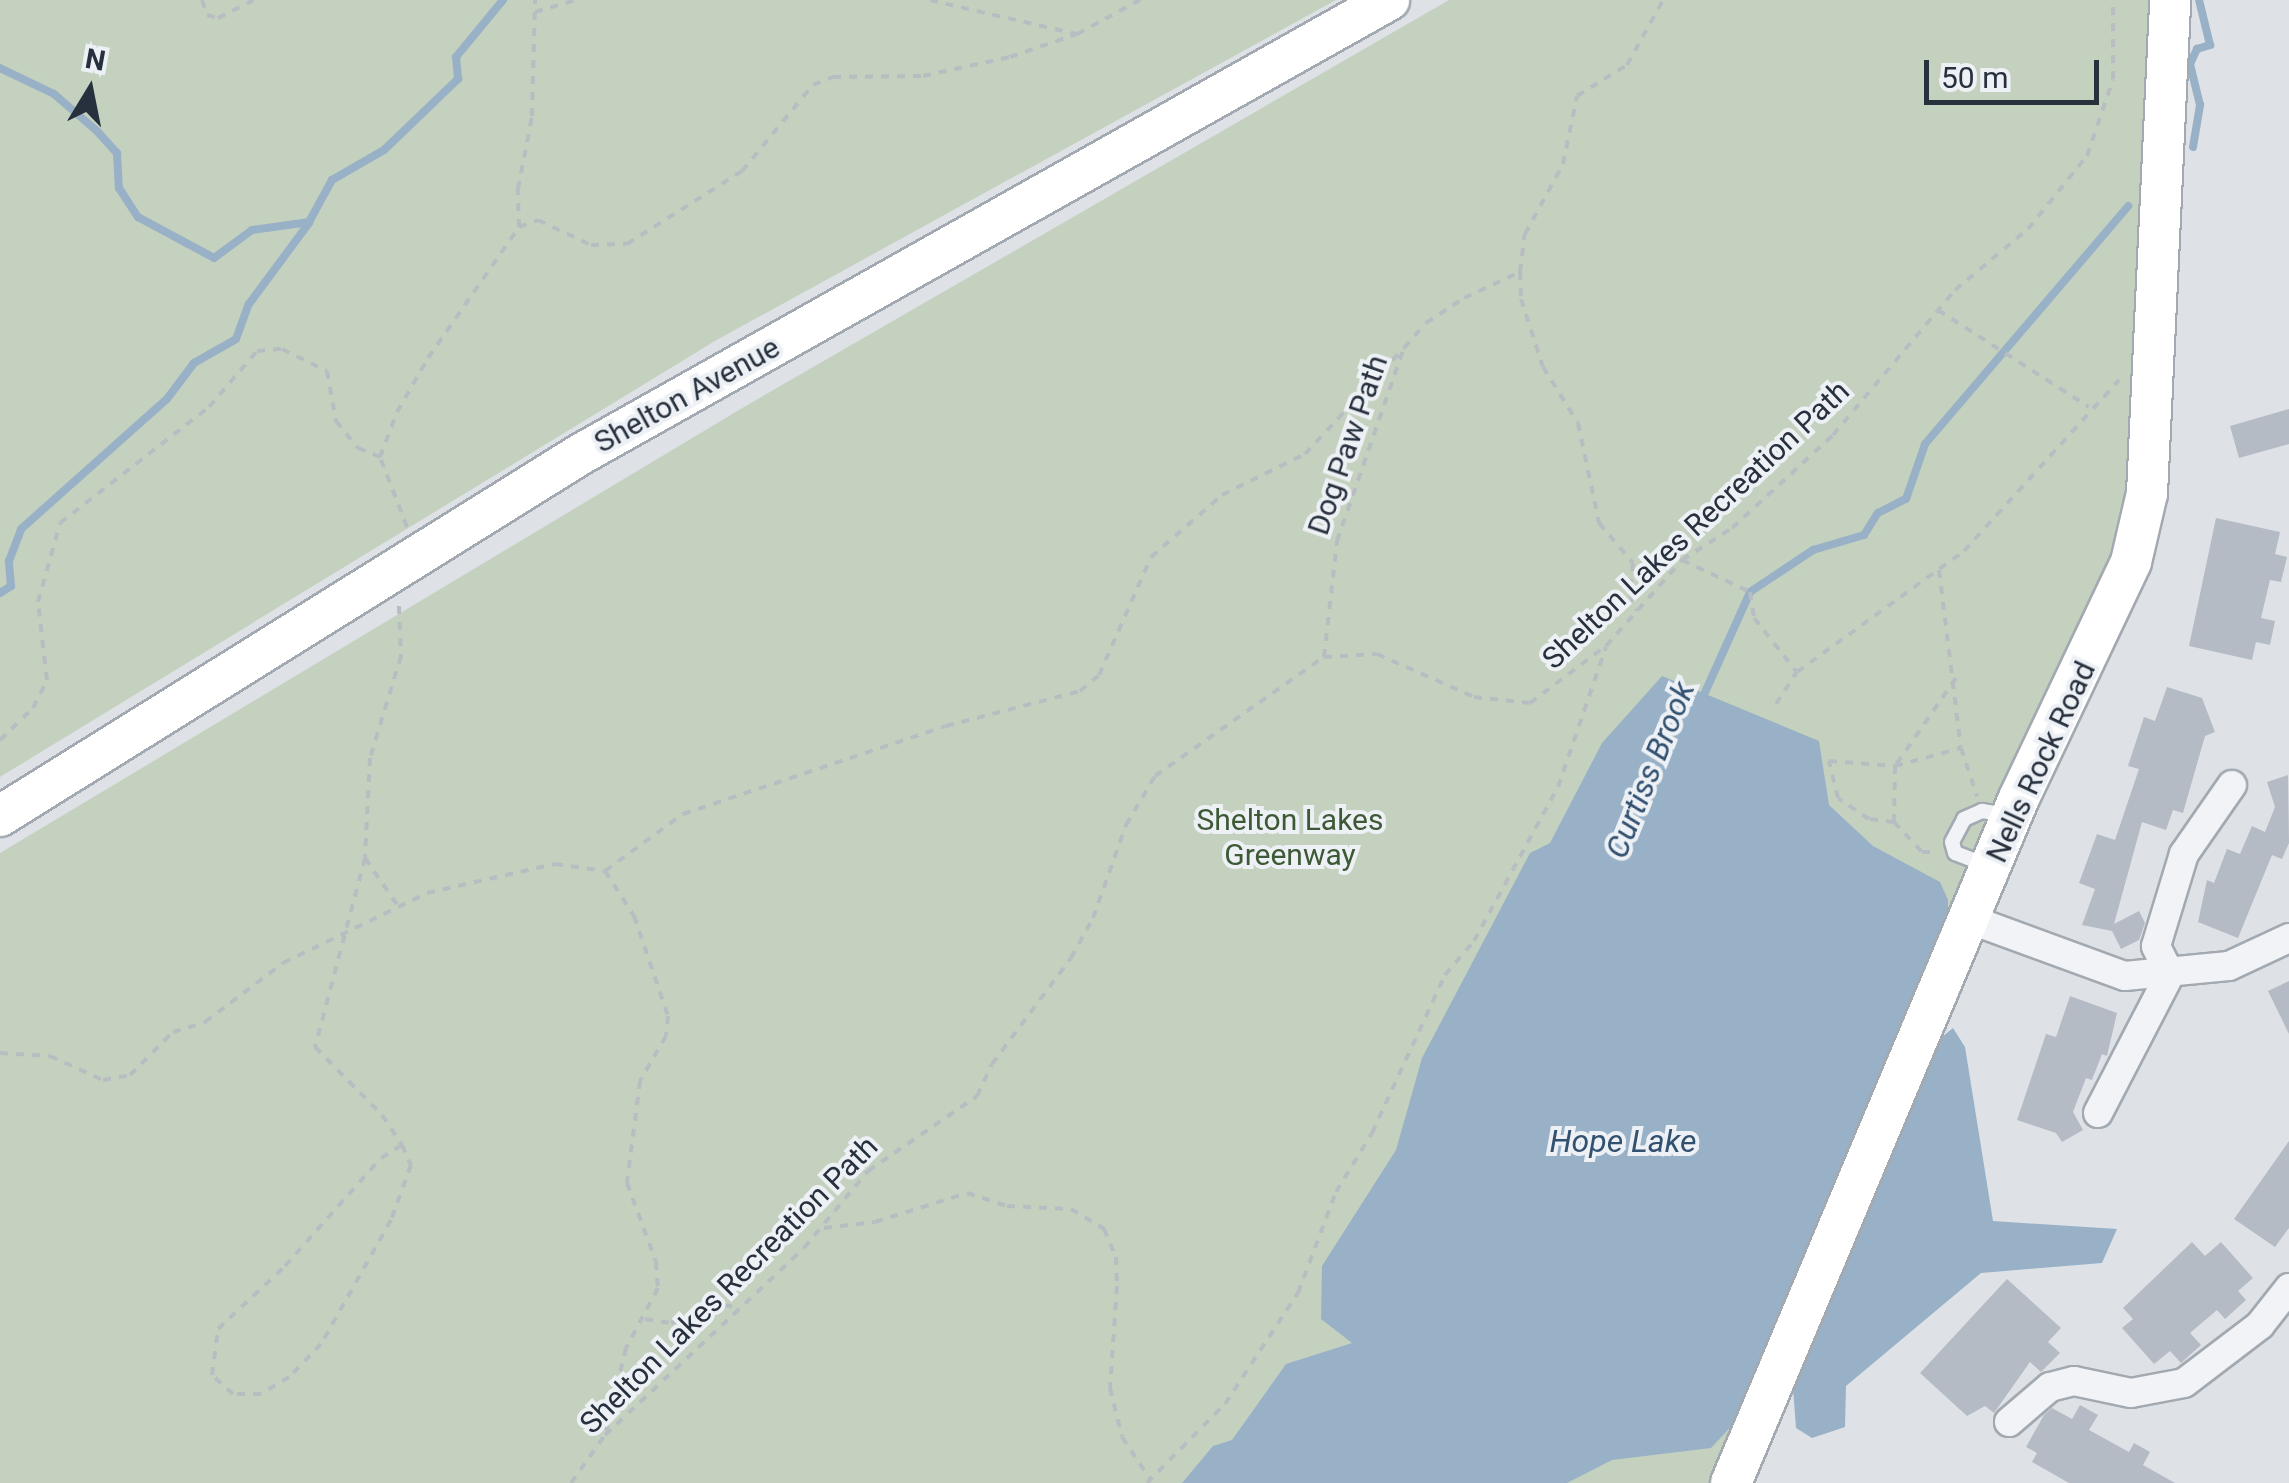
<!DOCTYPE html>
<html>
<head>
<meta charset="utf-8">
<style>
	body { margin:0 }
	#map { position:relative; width:2289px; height:1483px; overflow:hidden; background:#dee2e7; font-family:Roboto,sans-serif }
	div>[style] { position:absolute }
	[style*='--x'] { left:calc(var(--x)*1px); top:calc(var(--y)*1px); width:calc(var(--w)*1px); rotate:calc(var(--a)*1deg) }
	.green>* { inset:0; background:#c4d1bf }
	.water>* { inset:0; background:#99b1c7 }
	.stream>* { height:8px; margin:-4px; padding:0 4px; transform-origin:4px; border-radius:4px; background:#99b1c7 }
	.building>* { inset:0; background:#b5bbc4 }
	.path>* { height:4px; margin-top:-2px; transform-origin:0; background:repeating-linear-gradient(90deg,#b8bdc2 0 8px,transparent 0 16px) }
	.roads { filter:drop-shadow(2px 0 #a3a9b1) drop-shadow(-2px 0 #a3a9b1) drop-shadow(0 2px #a3a9b1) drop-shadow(0 -2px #a3a9b1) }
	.lane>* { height:14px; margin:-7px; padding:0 7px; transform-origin:7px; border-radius:7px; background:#f1f3f6 }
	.street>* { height:28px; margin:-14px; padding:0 14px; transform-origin:14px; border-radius:14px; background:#f1f3f6 }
	.secondary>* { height:40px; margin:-20px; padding:0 20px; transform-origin:20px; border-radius:20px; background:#fff }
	span { translate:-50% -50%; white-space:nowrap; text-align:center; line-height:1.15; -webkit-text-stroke:8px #edf1f5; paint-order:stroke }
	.street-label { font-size:30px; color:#27313e }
	.park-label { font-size:30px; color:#3d5935 }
	.water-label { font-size:32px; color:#325171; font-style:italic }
	.north { position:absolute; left:40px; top:40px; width:100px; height:100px; -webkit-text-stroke:8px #edf1f5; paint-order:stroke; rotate:10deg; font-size:28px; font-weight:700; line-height:40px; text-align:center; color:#27313e }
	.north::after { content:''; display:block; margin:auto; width:35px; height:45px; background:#27313e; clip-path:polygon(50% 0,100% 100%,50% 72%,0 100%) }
	.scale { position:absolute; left:1924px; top:60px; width:175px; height:45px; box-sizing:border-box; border:5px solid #27313e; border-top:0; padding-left:12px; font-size:30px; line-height:35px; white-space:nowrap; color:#27313e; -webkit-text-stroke:8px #edf1f5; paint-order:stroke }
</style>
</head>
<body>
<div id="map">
	<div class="green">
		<div style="clip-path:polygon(0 0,1336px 0,715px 341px,0 777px)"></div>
		<div style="clip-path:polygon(1449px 0,2154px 0,2132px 496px,2119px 557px,1716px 1483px,0 1483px,0 853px,744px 407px)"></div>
	</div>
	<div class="water">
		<div style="clip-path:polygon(1662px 676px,1819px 741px,1829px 805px,1873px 846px,1940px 882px,1948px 900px,1948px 925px,1739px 1418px,1711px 1448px,1612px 1460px,1567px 1483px,1182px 1483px,1213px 1446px,1232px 1440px,1286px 1364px,1352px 1343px,1321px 1319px,1322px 1266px,1396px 1150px,1422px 1058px,1530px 853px,1550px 843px,1602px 743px)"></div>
		<div style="clip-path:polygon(1953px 1028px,1965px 1047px,1993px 1221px,2117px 1229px,2102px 1263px,1981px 1273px,1846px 1386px,1845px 1427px,1812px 1438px,1796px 1428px,1793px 1388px,1936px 1042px)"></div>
	</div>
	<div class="stream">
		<div style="--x:0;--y:68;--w:60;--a:25.7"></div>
		<div style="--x:54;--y:94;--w:57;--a:40.7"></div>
		<div style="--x:97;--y:131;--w:30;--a:48"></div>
		<div style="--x:117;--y:153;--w:35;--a:87"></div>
		<div style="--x:119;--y:188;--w:35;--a:57"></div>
		<div style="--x:138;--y:217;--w:86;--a:28.3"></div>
		<div style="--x:214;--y:258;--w:47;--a:-36.4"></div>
		<div style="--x:252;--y:230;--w:58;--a:-8"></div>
		<div style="--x:309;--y:222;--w:48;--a:-61.3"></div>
		<div style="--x:332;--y:180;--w:60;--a:-30"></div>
		<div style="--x:384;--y:150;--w:103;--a:-43.8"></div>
		<div style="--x:458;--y:79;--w:22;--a:-95"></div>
		<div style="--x:456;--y:57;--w:74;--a:-50.5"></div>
		<div style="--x:2193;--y:147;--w:43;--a:-80.5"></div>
		<div style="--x:2200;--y:105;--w:42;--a:-103.7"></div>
		<div style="--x:2190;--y:64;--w:17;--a:-65"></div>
		<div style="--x:2197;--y:49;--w:14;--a:-17"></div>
		<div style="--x:2210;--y:45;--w:46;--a:-103.7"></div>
		<div style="--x:0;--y:593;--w:13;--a:-32"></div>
		<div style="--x:11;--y:586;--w:25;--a:-95"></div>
		<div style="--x:9;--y:561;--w:34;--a:-69"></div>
		<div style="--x:21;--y:529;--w:195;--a:-41.7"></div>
		<div style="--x:167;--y:399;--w:45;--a:-53.1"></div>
		<div style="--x:194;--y:363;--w:48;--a:-29.7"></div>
		<div style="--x:236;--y:339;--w:37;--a:-70"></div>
		<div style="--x:249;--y:304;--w:101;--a:-53.5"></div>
		<div style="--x:1702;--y:699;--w:117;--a:-65.8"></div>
		<div style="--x:1750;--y:592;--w:76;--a:-33.7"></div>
		<div style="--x:1813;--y:550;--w:53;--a:-16.4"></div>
		<div style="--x:1864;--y:535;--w:26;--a:-58"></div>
		<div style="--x:1878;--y:513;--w:31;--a:-27"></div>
		<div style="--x:1906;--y:499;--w:58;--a:-70.9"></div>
		<div style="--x:1925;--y:444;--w:313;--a:-49.5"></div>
	</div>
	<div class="building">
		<div style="clip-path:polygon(2289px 409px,2289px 444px,2239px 458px,2230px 426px)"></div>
		<div style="clip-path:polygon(2216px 518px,2280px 532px,2275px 554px,2287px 557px,2281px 582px,2270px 580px,2261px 618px,2275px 621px,2270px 645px,2256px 642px,2252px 660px,2189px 646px)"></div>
		<div style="clip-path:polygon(2167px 687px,2202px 698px,2215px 732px,2205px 736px,2183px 813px,2173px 810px,2166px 830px,2142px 822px,2114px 924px,2139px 911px,2145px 923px,2139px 940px,2121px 949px,2112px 931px,2082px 925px,2095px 889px,2079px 883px,2097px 834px,2115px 840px,2139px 769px,2128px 766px,2144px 717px,2155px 721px)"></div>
		<div style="clip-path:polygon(2288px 775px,2289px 843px,2282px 859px,2272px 855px,2238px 938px,2198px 922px,2207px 880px,2214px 883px,2227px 849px,2240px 854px,2252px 826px,2265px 832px,2275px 807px,2267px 782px)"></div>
		<div style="clip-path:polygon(2289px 981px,2289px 1034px,2268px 991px)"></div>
		<div style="clip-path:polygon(2070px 996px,2117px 1013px,2107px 1056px,2102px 1054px,2092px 1080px,2086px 1078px,2073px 1112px,2083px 1130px,2062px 1142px,2056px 1133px,2017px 1120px,2046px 1034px,2056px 1037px)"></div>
		<div style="clip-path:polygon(2289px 1141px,2289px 1228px,2275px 1247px,2234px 1219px)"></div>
		<div style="clip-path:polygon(2192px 1242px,2205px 1256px,2221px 1242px,2253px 1278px,2238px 1291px,2246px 1300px,2225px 1319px,2217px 1310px,2190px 1333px,2201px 1345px,2181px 1363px,2170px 1351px,2154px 1364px,2122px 1328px,2133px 1319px,2123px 1308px)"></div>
		<div style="clip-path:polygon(2007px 1279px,2061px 1328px,2048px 1342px,2060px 1353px,2041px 1372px,2030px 1362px,1994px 1413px,1985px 1406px,1967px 1416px,1920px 1373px)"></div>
		<div style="clip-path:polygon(2080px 1405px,2098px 1415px,2089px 1430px,2129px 1452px,2134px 1443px,2150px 1452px,2143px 1465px,2175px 1483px,2069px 1483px,2032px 1462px,2037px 1453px,2026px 1447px,2044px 1415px,2052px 1408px,2072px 1419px)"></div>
	</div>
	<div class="path">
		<div style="--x:202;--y:0;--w:16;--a:72"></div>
		<div style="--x:207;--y:15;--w:11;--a:15"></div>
		<div style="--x:218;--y:18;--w:40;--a:-26.6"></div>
		<div style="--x:930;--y:0;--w:150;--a:13.1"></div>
		<div style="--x:535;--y:12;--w:43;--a:-16.3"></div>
		<div style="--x:519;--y:227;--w:20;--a:-20"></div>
		<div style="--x:538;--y:220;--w:59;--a:25.3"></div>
		<div style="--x:591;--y:245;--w:36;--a:-2"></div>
		<div style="--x:627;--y:244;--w:136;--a:-32.4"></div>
		<div style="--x:742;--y:171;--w:112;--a:-50.5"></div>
		<div style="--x:813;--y:85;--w:22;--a:-22"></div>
		<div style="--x:833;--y:77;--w:90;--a:-0.6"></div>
		<div style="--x:923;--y:76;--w:89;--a:-12.3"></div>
		<div style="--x:1010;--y:57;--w:71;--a:-18.9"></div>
		<div style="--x:1077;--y:34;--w:72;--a:-28.4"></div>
		<div style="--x:1520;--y:272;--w:27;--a:88"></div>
		<div style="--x:1521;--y:299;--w:71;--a:72.1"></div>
		<div style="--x:1543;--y:367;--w:66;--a:58"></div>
		<div style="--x:1578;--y:423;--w:102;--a:78.1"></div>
		<div style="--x:1599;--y:523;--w:52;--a:49.6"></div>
		<div style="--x:1633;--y:563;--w:31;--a:96"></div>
		<div style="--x:1630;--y:594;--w:18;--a:68"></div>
		<div style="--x:1938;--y:310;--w:179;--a:32.7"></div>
		<div style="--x:407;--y:527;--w:75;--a:-111.1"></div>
		<div style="--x:380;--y:457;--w:48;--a:-69.3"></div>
		<div style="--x:397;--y:412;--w:62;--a:-60.1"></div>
		<div style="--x:428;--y:358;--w:160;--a:-55.2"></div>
		<div style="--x:519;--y:227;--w:38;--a:-92"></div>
		<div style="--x:518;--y:189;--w:74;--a:-79.1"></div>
		<div style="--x:532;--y:116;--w:116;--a:-88.5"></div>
		<div style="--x:1682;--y:560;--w:75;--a:25.2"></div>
		<div style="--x:1750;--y:592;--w:26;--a:81"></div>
		<div style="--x:1754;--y:618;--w:68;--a:51.6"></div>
		<div style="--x:1939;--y:570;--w:179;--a:83"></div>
		<div style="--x:1961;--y:748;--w:51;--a:71.6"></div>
		<div style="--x:399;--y:606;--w:50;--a:87.7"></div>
		<div style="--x:401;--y:656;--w:107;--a:106.9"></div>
		<div style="--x:370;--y:758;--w:100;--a:92.9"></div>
		<div style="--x:365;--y:858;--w:196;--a:104.8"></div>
		<div style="--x:315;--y:1047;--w:95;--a:45.4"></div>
		<div style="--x:382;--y:1115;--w:36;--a:56"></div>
		<div style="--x:402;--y:1145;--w:22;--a:66"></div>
		<div style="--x:411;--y:1165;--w:59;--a:110"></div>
		<div style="--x:391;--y:1220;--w:142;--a:119.4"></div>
		<div style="--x:321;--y:1344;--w:46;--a:134.1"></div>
		<div style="--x:289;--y:1377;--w:33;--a:149"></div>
		<div style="--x:261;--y:1394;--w:28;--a:180"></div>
		<div style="--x:233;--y:1394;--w:28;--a:-138"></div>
		<div style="--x:212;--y:1375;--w:46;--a:-82.6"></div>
		<div style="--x:218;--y:1329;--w:92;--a:-43.2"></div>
		<div style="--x:285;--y:1266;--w:144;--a:-48.4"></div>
		<div style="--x:381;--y:1158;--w:25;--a:-32"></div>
		<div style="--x:1324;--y:657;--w:117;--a:-83.6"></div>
		<div style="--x:1337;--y:541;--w:204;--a:-70.9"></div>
		<div style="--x:1404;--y:348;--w:33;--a:-49"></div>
		<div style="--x:1426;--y:323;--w:45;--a:-33.3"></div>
		<div style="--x:1464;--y:298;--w:62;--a:-24.9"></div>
		<div style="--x:1520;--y:272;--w:38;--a:-83"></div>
		<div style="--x:1525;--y:234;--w:80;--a:-61.5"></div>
		<div style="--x:1563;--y:164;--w:69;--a:-78.4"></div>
		<div style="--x:1577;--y:96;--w:59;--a:-31.8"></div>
		<div style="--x:1627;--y:65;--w:74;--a:-61"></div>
		<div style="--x:1956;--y:678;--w:107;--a:124.7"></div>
		<div style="--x:1895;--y:766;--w:56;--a:91"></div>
		<div style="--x:1894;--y:822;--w:25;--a:-173"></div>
		<div style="--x:1869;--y:819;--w:37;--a:-146"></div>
		<div style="--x:1838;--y:798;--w:38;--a:-104"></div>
		<div style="--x:1829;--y:761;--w:66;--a:4.3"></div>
		<div style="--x:1895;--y:766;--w:68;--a:-15.3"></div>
		<div style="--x:1776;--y:704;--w:38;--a:-57"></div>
		<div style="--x:1797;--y:672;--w:206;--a:-35.9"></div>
		<div style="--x:1964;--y:551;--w:231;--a:-47.8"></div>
		<div style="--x:0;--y:740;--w:46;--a:-44.1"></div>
		<div style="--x:33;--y:708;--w:31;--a:-63"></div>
		<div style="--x:47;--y:680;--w:79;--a:-96.6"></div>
		<div style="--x:38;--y:602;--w:82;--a:-74.4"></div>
		<div style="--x:60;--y:523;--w:189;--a:-37.9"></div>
		<div style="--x:209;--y:407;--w:74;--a:-49.4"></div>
		<div style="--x:257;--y:351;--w:25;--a:-5"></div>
		<div style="--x:282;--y:349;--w:50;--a:26.1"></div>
		<div style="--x:327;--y:371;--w:51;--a:79.8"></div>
		<div style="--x:336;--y:421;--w:35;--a:51"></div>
		<div style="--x:358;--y:448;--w:24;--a:22"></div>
		<div style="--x:1894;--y:822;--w:41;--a:47"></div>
		<div style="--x:1922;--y:852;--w:14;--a:0"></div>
		<div style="--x:365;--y:858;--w:58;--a:55.5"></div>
		<div style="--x:605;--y:871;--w:97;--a:-36.2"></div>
		<div style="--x:683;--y:814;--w:277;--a:-18.5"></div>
		<div style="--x:946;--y:726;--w:138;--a:-14.6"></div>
		<div style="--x:1080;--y:691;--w:25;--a:-40"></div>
		<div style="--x:1099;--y:675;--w:129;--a:-66.2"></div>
		<div style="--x:1151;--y:557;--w:94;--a:-41.1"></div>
		<div style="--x:1222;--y:495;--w:93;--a:-26.3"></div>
		<div style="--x:1305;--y:454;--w:145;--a:-47"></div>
		<div style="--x:0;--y:1053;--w:50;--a:3.4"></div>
		<div style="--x:50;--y:1056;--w:58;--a:24.4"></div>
		<div style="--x:103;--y:1080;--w:27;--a:-10"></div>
		<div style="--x:130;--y:1075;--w:61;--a:-45"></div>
		<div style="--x:173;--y:1032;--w:34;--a:-17"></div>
		<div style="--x:205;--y:1022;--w:98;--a:-37.1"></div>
		<div style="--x:283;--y:963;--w:160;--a:-25.9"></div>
		<div style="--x:427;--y:893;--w:131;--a:-12.8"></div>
		<div style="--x:555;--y:864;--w:50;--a:8"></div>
		<div style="--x:605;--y:871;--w:54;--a:57.2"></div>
		<div style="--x:634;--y:916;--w:106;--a:71.2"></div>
		<div style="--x:668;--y:1016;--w:20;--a:96"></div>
		<div style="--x:666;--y:1036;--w:52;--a:120"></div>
		<div style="--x:640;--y:1081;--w:103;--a:97.3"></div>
		<div style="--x:627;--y:1183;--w:84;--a:69.8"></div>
		<div style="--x:656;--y:1262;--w:26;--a:86"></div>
		<div style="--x:658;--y:1288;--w:68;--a:118.1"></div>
		<div style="--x:626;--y:1348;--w:85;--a:103.5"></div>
		<div style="--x:824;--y:1228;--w:51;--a:-6.7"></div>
		<div style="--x:875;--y:1222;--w:96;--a:-17.5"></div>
		<div style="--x:967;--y:1193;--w:42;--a:18"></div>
		<div style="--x:1007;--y:1206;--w:64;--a:2.7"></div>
		<div style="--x:1071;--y:1209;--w:39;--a:31"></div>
		<div style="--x:1104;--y:1229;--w:30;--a:67"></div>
		<div style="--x:1116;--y:1257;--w:29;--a:88"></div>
		<div style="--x:1117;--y:1286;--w:102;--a:93.9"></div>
		<div style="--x:1110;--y:1388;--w:50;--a:76.2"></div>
		<div style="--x:1122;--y:1437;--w:50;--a:56.3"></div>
		<div style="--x:645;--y:1319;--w:26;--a:9"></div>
		<div style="--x:671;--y:1323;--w:56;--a:-18.8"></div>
		<div style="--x:724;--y:1305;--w:16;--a:11"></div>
		<div style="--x:571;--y:1483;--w:59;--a:-54.7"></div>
		<div style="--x:605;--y:1435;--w:273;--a:-43.2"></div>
		<div style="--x:804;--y:1248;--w:100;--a:-50.3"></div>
		<div style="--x:868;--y:1171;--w:132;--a:-34.5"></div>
		<div style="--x:977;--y:1096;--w:35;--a:-65"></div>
		<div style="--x:992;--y:1064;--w:132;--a:-53.3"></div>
		<div style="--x:1071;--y:958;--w:46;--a:-61.2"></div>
		<div style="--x:1093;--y:918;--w:99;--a:-70.5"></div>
		<div style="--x:1126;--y:825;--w:57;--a:-59.4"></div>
		<div style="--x:1155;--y:776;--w:207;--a:-35.2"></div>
		<div style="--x:1324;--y:657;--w:53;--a:-3.2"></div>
		<div style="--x:1377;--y:654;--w:106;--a:23.9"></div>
		<div style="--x:1474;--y:697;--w:56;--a:6.1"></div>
		<div style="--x:1530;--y:703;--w:95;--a:-36.9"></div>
		<div style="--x:1606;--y:646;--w:115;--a:-48.5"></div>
		<div style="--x:1682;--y:560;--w:59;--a:-32.6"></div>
		<div style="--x:1732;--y:528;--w:137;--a:-42.6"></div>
		<div style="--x:1833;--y:435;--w:189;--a:-49.9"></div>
		<div style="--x:1955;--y:290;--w:95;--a:-39.9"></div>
		<div style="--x:2028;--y:229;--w:94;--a:-51.1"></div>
		<div style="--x:2087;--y:156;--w:81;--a:-71.3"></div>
		<div style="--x:2113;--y:79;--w:79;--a:-90"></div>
		<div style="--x:1147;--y:1483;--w:111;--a:-45.4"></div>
		<div style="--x:1225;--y:1404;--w:133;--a:-56.7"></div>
		<div style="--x:1298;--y:1293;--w:108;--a:-69.4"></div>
		<div style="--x:1336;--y:1192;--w:69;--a:-58.6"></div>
		<div style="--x:1372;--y:1133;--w:174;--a:-65.2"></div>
		<div style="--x:1445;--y:975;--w:45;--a:-49.5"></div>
		<div style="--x:1474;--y:941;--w:175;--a:-61.4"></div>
		<div style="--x:1558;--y:787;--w:148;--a:-71.1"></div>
	</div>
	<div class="roads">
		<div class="lane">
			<div style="--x:1989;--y:866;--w:36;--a:-159"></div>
			<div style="--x:1955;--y:853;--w:11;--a:-105"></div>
			<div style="--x:1952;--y:842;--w:26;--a:-62"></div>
			<div style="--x:1964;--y:819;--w:20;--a:-24"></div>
			<div style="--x:1982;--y:811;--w:24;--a:9"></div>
		</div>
		<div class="street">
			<div style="--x:1969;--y:919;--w:166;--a:20.1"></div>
			<div style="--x:2125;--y:976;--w:104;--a:-5.5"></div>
			<div style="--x:2229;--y:966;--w:66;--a:-25"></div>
			<div style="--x:2098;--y:1113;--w:157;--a:-62.6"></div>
			<div style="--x:2170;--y:974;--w:31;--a:-117"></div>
			<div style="--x:2156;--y:946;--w:96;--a:-73.1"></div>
			<div style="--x:2184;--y:854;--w:84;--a:-55.2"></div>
			<div style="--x:2009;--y:1422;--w:54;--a:-40.5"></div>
			<div style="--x:2050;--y:1387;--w:25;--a:-14"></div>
			<div style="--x:2074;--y:1381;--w:58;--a:11.9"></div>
			<div style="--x:2131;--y:1393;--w:54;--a:-10.7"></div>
			<div style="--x:2184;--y:1383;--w:96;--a:-37.3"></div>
			<div style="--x:2260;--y:1325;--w:47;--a:-51.9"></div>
		</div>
		<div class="secondary">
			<div style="--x:0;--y:816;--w:685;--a:-31.93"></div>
			<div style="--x:581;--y:454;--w:927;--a:-29.33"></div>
			<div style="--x:1731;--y:1483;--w:743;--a:-67.2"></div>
			<div style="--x:2019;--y:798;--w:261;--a:-64.6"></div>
			<div style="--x:2131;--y:562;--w:71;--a:-76.9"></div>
			<div style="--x:2147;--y:493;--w:494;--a:-87.3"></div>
		</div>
	</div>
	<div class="street-label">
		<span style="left:687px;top:395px;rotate:-29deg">Shelton Avenue</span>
		<span style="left:1348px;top:445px;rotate:-71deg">Dog Paw Path</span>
		<span style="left:1696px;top:525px;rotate:-43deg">Shelton Lakes Recreation Path</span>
		<span style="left:2041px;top:762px;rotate:-65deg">Nells Rock Road</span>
		<span style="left:729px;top:1285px;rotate:-45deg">Shelton Lakes Recreation Path</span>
	</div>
	<div class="park-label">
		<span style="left:1290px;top:837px">Shelton Lakes<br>Greenway</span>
	</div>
	<div class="water-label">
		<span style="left:1650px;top:770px;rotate:-68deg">Curtiss Brook</span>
		<span style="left:1623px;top:1141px">Hope Lake</span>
	</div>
	<div class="north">N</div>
	<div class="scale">50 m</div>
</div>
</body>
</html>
